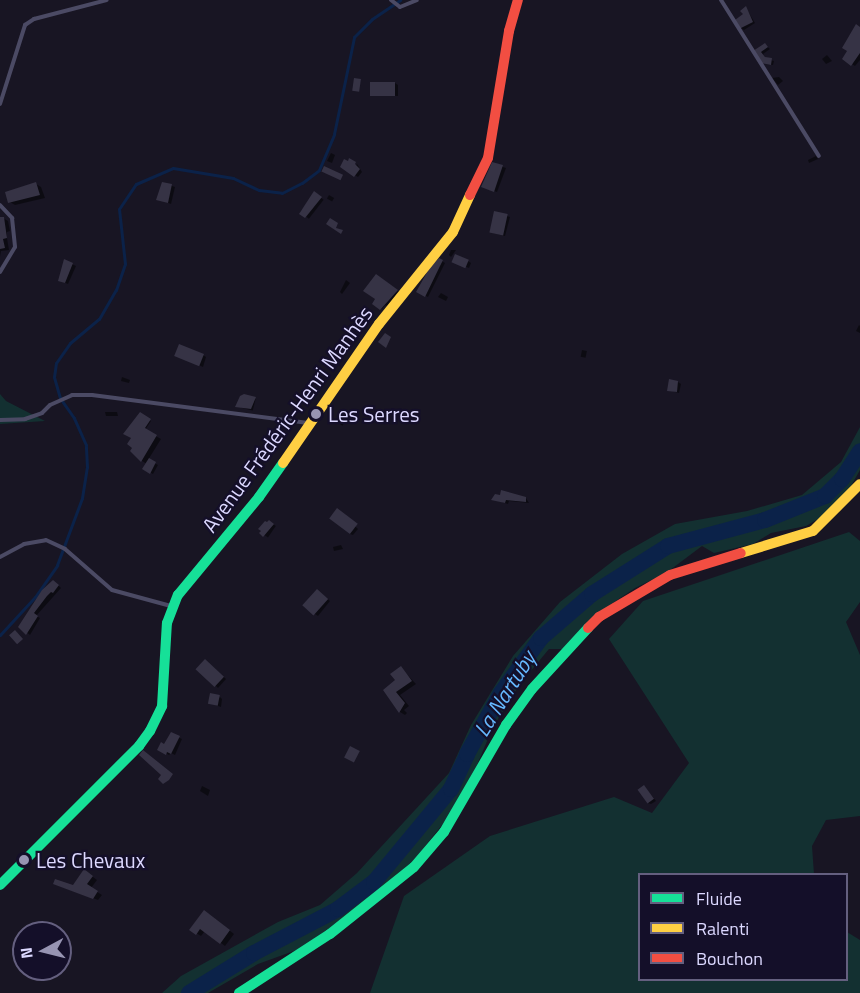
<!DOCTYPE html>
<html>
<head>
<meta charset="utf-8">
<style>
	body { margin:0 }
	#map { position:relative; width:860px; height:993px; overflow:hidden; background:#181523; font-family:"Titillium Web",sans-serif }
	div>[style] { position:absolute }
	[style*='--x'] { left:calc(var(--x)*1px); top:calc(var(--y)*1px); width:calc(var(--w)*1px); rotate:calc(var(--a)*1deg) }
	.green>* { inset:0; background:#133031 }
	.shadow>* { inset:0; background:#0007; transform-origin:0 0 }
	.stream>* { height:3px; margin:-1.5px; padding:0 1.5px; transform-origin:1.5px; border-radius:1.5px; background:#0b2249 }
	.river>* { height:16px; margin:-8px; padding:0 8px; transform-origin:8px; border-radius:8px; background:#0b2249 }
	.building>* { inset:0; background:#363345; transform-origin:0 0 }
	.lane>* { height:4px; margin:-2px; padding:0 2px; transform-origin:2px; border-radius:2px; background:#4b4a64 }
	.fast>* { height:10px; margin:-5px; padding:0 5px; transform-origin:5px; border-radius:5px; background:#16e098 }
	.slow>* { height:10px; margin:-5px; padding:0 5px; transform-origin:5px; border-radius:5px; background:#ffcf43 }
	.jam>* { height:10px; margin:-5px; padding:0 5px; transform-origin:5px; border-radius:5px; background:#f24e42 }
	.dots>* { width:16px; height:16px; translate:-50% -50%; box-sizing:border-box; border:3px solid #140f29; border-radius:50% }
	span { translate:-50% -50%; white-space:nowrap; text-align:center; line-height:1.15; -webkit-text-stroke:4.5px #140f29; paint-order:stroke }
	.poi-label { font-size:21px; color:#dcd8ff }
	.left { translate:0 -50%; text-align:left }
	.street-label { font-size:21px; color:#dcd8ff }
	.water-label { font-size:22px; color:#66b8ff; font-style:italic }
	.legend { position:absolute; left:638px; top:873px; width:210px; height:108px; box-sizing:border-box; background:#140f29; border:2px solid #645f7f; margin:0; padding:8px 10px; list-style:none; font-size:18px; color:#dcd8ff }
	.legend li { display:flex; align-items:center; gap:12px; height:30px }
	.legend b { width:30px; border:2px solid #645f7f }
	.north { position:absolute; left:12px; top:921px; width:60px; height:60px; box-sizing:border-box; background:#140f29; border:2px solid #645f7f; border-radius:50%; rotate:263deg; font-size:16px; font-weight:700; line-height:24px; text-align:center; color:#dcd8ff }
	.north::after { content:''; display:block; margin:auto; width:21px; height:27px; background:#9794b2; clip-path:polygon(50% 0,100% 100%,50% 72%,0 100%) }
</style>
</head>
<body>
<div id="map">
	<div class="green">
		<div style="clip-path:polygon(0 394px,6px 401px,45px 421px,0 424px)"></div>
		<div style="clip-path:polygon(860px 427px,860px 470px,846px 495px,830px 512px,806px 526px,771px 533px,753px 544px,714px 553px,702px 546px,666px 573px,635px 588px,595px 615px,562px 649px,549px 649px,520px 684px,493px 727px,477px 765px,446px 820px,398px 880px,316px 943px,258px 964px,208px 993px,162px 993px,181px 976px,278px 922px,320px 905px,357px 873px,449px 773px,471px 725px,513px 656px,560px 602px,622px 554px,675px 524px,747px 511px,802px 495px,841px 462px)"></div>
		<div style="clip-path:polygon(849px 532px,860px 541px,860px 602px,846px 622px,860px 655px,860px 816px,826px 820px,812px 846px,814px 874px,640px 874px,640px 980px,846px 980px,847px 932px,860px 940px,860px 993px,370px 993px,404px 896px,490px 836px,614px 797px,652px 813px,689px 763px,609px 639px,643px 601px)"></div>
	</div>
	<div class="shadow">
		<div style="clip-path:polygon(746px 8px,755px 23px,744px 30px,741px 28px)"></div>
		<div style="clip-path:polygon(860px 28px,860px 60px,855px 66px,844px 59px)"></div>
		<div style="clip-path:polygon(765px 45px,770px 49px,763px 54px,766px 59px,774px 61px,773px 65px,765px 64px,755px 52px)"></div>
		<div style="clip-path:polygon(827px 55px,832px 61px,826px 64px,822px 59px)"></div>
		<div style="clip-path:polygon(772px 78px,779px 77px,783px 81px,778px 85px)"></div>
		<div style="clip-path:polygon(395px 83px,398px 85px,398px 96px,372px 95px)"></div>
		<div style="clip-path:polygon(331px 153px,335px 155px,332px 163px,327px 161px)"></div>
		<div style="clip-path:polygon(816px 156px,818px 159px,809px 163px,808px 160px)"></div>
		<div style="clip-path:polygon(357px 164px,362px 172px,358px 177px,342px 167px,353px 171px)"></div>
		<div style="clip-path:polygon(493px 164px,506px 168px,497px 192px,486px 188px)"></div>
		<div style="clip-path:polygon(36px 184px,41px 187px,45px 198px,15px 205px,10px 202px)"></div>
		<div style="clip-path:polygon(166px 184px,175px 187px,171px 204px,163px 201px)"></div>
		<div style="left:315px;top:193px;width:11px;height:24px;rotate:38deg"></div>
		<div style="left:329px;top:195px;width:6px;height:4px;rotate:31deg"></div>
		<div style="clip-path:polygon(507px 216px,510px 217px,505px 236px,493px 233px)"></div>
		<div style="clip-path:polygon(3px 218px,8px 221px,10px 231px,7px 232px,7px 238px,9px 250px,1px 251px,0 257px,0 219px)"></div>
		<div style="clip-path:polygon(451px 250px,456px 250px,451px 257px,449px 255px)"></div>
		<div style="clip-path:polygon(440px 260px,445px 263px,428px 297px,418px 292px)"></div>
		<div style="clip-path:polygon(65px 261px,76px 266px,68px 284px,63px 282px)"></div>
		<div style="clip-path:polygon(468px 261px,471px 263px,469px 268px,457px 263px)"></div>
		<div style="clip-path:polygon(377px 276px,400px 292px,389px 307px,385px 305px,382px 309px,374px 303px,377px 299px)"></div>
		<div style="clip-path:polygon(346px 280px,350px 283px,342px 294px,340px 292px)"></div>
		<div style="clip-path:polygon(441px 293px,448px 297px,446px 301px,438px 297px)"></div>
		<div style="clip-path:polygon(859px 325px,860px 326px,860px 333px,856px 331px)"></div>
		<div style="left:582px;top:350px;width:5px;height:7px;rotate:11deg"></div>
		<div style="clip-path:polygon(176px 355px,203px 355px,206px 357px,203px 367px)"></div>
		<div style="clip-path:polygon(122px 377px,130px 380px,129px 383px,121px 381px)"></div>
		<div style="clip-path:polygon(678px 382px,681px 384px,679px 393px,669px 390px)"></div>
		<div style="left:244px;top:396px;width:12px;height:12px;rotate:14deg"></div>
		<div style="clip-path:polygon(105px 412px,117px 412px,118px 416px,106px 416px)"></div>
		<div style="clip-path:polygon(140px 414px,151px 421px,145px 430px,161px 439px,148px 460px,158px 465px,153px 474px,144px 469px,147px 464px,142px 461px)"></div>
		<div style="left:342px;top:418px;width:5px;height:6px;rotate:37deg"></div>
		<div style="clip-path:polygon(526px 498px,529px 503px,509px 501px,508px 504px,492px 499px)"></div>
		<div style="clip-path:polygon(340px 512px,358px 529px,353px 535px,350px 534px)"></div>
		<div style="left:270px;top:522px;width:7px;height:14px;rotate:34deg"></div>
		<div style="clip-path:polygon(341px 545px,343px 549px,334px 551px,333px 547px)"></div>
		<div style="clip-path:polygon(56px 583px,61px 588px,36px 616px,40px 618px,30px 635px,20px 627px)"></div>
		<div style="clip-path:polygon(320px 593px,330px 601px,318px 616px,315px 614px)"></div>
		<div style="clip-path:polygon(208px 663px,226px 679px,218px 688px,216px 686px)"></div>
		<div style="clip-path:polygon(401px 668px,416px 684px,400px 695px,409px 706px,404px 710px,407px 713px,405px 715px,400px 712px,385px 690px,397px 680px)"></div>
		<div style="clip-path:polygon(220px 697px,222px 699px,221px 707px,209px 703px)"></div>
		<div style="clip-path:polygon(171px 734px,182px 739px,175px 755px,171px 753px,169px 755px,159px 749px,165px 746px)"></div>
		<div style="clip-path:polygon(202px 786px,210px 790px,208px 796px,200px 791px)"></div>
		<div style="clip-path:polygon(644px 786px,656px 801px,651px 804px,648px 803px)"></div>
		<div style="clip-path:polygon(89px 874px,97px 880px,91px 888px,102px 895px,98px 900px,60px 886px,74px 886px)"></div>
		<div style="clip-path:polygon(209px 914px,234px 934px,225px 946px,205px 931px,201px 936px,196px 933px)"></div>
	</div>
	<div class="stream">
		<div style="--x:0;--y:635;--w:52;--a:-47.4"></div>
		<div style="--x:35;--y:597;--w:39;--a:-55"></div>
		<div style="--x:57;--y:565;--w:72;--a:-69.5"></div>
		<div style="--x:82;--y:498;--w:31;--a:-81"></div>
		<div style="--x:87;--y:467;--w:22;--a:-93"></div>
		<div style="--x:86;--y:445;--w:30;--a:-114"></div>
		<div style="--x:74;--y:418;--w:24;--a:-125"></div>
		<div style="--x:60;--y:398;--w:22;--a:-106"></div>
		<div style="--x:54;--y:377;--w:14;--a:-82"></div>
		<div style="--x:56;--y:363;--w:24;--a:-55"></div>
		<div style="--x:70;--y:343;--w:38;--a:-40"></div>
		<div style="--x:99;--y:319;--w:34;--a:-60"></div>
		<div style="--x:116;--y:290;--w:28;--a:-71"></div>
		<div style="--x:125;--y:264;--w:55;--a:-96.2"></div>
		<div style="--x:119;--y:209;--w:30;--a:-56"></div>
		<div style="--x:136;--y:184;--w:40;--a:-23.4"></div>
		<div style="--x:173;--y:168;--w:61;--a:9.5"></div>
		<div style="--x:233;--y:178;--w:29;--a:25"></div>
		<div style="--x:259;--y:190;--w:23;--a:7"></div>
		<div style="--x:282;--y:193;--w:22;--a:-27"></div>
		<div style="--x:302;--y:183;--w:21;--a:-37"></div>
		<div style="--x:319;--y:170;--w:39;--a:-67"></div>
		<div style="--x:334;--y:134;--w:99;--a:-78.3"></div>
		<div style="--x:354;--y:37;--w:25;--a:-45"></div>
		<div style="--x:372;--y:19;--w:34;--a:-34"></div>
	</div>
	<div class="river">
		<div style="--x:189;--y:993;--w:76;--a:-31.6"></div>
		<div style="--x:254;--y:953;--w:95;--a:-27.6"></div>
		<div style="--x:338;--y:909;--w:45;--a:-36.9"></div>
		<div style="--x:374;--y:882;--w:121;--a:-50.4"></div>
		<div style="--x:451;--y:789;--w:38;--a:-65"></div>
		<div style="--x:467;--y:754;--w:70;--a:-60.9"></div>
		<div style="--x:501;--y:693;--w:68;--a:-54"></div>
		<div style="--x:541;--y:638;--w:67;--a:-40.8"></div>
		<div style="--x:592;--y:594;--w:90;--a:-32.3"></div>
		<div style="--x:668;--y:546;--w:100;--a:-15"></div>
		<div style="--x:765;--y:520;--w:65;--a:-21.8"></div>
		<div style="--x:825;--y:496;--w:24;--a:-45"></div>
		<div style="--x:842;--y:479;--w:33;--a:-57"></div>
	</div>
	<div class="building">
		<div style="clip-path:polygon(746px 6px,753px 22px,739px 29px,735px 20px,743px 14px,740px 11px)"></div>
		<div style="clip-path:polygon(856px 24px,860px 27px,860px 53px,851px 66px,842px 59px,847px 51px,842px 48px)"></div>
		<div style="clip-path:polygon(765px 43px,768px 47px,761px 52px,765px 57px,772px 58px,771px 65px,761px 63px,753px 51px)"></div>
		<div style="left:354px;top:78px;width:7px;height:13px;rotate:8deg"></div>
		<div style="left:370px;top:82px;width:25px;height:14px"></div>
		<div style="clip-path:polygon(349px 158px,356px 162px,355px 164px,360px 169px,354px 177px,340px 167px,344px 159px,348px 161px)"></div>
		<div style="clip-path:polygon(492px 162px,503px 165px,494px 192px,481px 187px)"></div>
		<div style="left:324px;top:166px;width:21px;height:6px;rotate:25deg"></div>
		<div style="clip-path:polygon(36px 182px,40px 195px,8px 203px,5px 192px)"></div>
		<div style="clip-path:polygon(162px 182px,172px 184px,168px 203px,156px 200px)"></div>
		<div style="clip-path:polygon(314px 191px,322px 197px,305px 218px,299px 214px)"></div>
		<div style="left:494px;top:211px;width:14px;height:22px;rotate:12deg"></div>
		<div style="clip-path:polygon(0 217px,4px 217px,7px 238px,3px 239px,5px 248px,0 249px)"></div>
		<div style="clip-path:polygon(330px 218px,338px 223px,336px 228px,343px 230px,341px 234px,326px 224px)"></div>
		<div style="left:455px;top:254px;width:15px;height:9px;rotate:23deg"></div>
		<div style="clip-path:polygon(439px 258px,443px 260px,440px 266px,425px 297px,416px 292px,430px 267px)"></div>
		<div style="clip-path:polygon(64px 259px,73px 263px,65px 283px,58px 281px)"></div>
		<div style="clip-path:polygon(376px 274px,398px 290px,380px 310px,372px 304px,375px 299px,363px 291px)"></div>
		<div style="clip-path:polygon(385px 333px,391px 337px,386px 348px,378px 342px)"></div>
		<div style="left:179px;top:344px;width:27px;height:13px;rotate:22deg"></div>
		<div style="clip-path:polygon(669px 379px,678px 381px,677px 392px,667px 391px)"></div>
		<div style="clip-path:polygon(244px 394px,256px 397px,251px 409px,235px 407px,240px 396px)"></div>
		<div style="clip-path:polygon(140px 412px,151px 419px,145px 428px,157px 435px,141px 462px,130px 451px,132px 448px,127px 444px,131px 438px,123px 434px)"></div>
		<div style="clip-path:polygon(149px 458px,156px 462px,150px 474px,142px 469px)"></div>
		<div style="clip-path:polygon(501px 490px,526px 497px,526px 502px,506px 500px,505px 503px,491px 500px,495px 494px,500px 495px)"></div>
		<div style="left:337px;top:508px;width:26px;height:13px;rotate:37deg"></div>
		<div style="clip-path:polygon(269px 520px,274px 524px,263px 537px,259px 533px,261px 531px,258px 529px,265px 521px,267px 522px)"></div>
		<div style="clip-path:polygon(53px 580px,59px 585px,53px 593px,51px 592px,47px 596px,34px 613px,38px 616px,26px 635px,18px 627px,42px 590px)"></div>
		<div style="left:317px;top:589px;width:15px;height:22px;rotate:42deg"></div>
		<div style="left:15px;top:630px;width:12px;height:8px;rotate:48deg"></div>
		<div style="left:205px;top:659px;width:26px;height:14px;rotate:43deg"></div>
		<div style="clip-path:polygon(401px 666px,412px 681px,396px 692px,405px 703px,399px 713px,383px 690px,395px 680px,390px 674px)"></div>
		<div style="left:210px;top:693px;width:10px;height:11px;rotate:11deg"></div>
		<div style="clip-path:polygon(171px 732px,180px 736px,171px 754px,167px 752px,166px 755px,157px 750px,161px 742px,164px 744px)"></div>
		<div style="left:350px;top:746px;width:11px;height:13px;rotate:27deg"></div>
		<div style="clip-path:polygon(143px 750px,173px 774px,169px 780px,163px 784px,158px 779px,161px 775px,139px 755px)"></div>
		<div style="left:644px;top:785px;width:17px;height:8px;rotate:54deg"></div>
		<div style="clip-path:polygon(84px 869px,93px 876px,87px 884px,98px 891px,93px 899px,53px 884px,55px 879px,73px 885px)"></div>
		<div style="clip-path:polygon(204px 910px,230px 930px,220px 944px,200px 929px,196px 935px,189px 930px)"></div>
	</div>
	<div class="lane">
		<div style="--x:391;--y:0;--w:11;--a:38"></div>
		<div style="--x:400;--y:7;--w:18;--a:-22"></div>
		<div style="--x:721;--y:0;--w:184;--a:57.9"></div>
		<div style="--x:0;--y:104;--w:83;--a:-72.4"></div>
		<div style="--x:25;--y:25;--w:11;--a:-34"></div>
		<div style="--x:34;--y:19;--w:75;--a:-14.6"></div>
		<div style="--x:0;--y:205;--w:18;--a:47"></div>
		<div style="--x:12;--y:218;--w:29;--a:84"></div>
		<div style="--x:15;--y:247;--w:29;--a:121"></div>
		<div style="--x:0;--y:420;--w:25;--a:-2"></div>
		<div style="--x:25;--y:419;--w:18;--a:-19"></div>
		<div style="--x:42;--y:413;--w:11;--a:-45"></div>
		<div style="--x:50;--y:405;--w:24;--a:-24"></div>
		<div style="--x:72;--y:395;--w:20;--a:0"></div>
		<div style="--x:92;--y:395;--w:218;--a:7.4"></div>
		<div style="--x:0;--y:557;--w:27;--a:-28"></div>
		<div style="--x:24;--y:544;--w:22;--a:-10"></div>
		<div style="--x:46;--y:540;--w:21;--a:25"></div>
		<div style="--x:65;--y:549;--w:62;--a:41.1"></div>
		<div style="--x:112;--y:590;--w:61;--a:15.2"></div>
	</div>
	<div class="fast">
		<div style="--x:0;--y:885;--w:197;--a:-45"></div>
		<div style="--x:139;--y:746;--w:19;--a:-54"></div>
		<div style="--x:150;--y:731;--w:28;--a:-64"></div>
		<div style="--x:162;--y:706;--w:83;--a:-86.6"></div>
		<div style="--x:167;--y:623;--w:30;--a:-69"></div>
		<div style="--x:178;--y:595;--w:127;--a:-50.4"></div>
		<div style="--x:259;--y:497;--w:42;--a:-54.8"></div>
		<div style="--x:239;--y:993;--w:108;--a:-33"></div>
		<div style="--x:330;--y:934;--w:107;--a:-38.6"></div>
		<div style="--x:414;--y:867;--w:46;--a:-49.4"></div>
		<div style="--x:444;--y:832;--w:124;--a:-59.9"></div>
		<div style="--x:506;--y:725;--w:44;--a:-54.2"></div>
		<div style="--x:532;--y:689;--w:83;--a:-47.4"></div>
	</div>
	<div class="slow">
		<div style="--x:283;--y:463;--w:169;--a:-55.4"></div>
		<div style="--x:379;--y:324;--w:118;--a:-51.2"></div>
		<div style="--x:453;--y:232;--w:41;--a:-65.3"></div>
		<div style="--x:741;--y:553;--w:75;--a:-17"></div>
		<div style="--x:813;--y:531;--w:66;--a:-45"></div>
	</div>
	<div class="jam">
		<div style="--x:470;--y:195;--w:41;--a:-64.1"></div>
		<div style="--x:488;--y:158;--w:129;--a:-80.6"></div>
		<div style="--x:509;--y:31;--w:32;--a:-74"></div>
		<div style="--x:588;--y:628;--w:16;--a:-45"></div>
		<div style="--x:599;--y:617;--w:82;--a:-30.6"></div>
		<div style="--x:670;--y:575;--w:74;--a:-17.2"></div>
	</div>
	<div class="dots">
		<div style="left:316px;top:414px;background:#9794b2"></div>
		<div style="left:24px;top:860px;background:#9794b2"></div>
	</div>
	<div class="poi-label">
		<span class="left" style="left:328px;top:414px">Les Serres</span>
		<span class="left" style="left:36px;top:860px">Les Chevaux</span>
	</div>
	<div class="street-label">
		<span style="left:287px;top:419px;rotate:-54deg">Avenue Frédéric-Henri Manhès</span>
	</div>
	<div class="water-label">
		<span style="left:505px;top:694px;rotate:-58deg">La Nartuby</span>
	</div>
	<ul class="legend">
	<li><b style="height:8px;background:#16e098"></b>Fluide</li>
	<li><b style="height:8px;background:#ffcf43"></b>Ralenti</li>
	<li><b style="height:8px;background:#f24e42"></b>Bouchon</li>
	</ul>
	<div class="north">N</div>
</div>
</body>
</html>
